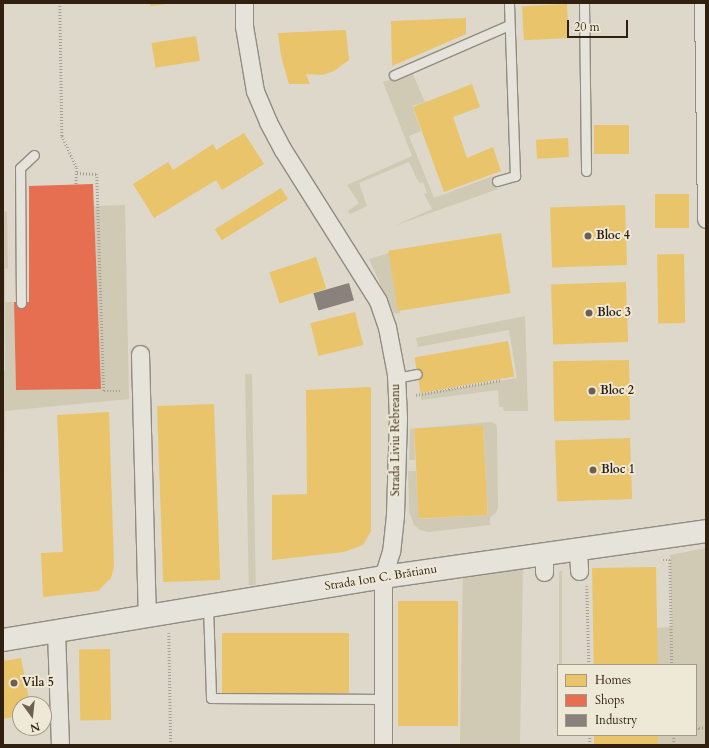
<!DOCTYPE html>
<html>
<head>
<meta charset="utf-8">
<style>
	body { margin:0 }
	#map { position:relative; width:709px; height:748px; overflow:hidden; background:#ddd8c9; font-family:Cardo,serif }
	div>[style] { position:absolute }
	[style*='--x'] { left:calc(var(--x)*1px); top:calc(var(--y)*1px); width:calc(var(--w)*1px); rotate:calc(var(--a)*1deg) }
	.green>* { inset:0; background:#d0c9b4; transform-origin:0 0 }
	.homes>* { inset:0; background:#e9c46a; transform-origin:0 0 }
	.shops>* { inset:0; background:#e76f51 }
	.industry>* { inset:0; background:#8a817c; transform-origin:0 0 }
	.path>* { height:2.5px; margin-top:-1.25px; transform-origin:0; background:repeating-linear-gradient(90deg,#a3a099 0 1px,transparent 0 3px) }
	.roads { filter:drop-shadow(1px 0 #918c82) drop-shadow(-1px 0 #918c82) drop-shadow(0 1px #918c82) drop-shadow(0 -1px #918c82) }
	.service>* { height:9px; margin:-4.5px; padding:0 4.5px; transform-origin:4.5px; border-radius:4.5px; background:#e6e3db }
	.minor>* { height:17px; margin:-8.5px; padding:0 8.5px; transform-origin:8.5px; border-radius:8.5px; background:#e6e3db }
	.tertiary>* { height:22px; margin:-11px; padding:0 11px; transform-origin:11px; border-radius:11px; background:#e6e3db }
	.dots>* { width:11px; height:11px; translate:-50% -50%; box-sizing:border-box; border:2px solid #eee9d7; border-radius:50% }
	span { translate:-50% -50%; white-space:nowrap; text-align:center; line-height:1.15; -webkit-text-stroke:4px #eee9d7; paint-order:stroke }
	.poi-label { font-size:12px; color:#311f10; font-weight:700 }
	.left { translate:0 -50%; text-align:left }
	.street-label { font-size:12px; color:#311f10 }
	.frame { position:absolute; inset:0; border:4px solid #311f10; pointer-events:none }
	.legend { position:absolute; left:557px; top:664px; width:140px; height:72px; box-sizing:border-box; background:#eee9d7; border:1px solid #a29887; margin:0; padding:5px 7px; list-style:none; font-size:12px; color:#311f10 }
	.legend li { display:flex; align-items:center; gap:8px; height:20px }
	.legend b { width:20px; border:1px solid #a29887 }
	.north { position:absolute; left:12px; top:696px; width:40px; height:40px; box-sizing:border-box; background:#eee9d7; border:1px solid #a29887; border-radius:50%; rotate:165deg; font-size:11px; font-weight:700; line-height:16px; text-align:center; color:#311f10 }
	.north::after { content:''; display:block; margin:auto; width:14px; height:18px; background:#6d6051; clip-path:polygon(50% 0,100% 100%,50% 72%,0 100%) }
	.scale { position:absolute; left:567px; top:20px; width:61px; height:18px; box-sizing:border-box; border:2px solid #311f10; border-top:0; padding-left:5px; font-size:12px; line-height:14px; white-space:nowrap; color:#311f10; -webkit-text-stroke:3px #eee9d7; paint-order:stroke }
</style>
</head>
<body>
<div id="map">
	<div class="green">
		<div style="clip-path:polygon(412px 72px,425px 102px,412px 106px,421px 131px,409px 136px,434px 198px,493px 176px,498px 189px,394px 226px,432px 209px,424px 194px,427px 193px,423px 182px,419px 183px,409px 162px,359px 183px,367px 206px,350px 214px,348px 211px,359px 203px,347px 185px,412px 156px,383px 82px)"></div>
		<div style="clip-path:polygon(125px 205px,129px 399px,5px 411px,3px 556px,3px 371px,5px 371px,3px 212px,7px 211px,8px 268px,5px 269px,5px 302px,14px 302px,16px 390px,100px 389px,94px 206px)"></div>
		<div style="clip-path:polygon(389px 253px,400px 313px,394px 314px,369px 259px)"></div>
		<div style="clip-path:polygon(525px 316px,528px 411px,504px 411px,503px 407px,499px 407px,498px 390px,421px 400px,421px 394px,517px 378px,509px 330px,418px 347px,416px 338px)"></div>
		<div style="left:252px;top:374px;width:211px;height:7px;rotate:89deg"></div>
		<div style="clip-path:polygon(491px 422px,496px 424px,497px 429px,498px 508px,496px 513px,490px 517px,490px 525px,429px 532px,420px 530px,414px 525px,409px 511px,408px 471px,416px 471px,419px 519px,488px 515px,483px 426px,414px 429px,415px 460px,409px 460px,410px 429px)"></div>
		<div style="clip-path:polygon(706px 548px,706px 745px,658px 745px,658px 735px,696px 735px,696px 665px,657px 665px,656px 628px,672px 627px,670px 555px)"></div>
		<div style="left:523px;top:569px;width:176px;height:60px;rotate:91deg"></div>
		<div style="left:559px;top:571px;width:3px;height:94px"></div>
	</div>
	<div class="homes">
		<div style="clip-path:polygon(150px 3px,167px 3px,167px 4px,151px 6px)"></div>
		<div style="left:567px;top:4px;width:34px;height:45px;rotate:87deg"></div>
		<div style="clip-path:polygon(466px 18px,466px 34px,392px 66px,391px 21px)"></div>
		<div style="clip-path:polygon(346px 30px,349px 60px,334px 71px,322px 75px,306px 74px,310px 84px,289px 84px,281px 56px,278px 33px)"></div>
		<div style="left:196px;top:36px;width:25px;height:45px;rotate:81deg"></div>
		<div style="clip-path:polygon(472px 84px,480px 107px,453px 117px,467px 158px,493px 147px,501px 171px,444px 192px,413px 107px)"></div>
		<div style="left:629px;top:125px;width:29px;height:35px;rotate:90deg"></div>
		<div style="clip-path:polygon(244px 133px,264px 164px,222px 190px,216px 180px,154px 218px,133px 184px,168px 162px,173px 170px,213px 144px,216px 150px)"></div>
		<div style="left:568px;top:138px;width:19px;height:32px;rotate:87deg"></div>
		<div style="left:281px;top:188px;width:13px;height:78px;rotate:58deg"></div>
		<div style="left:655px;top:194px;width:34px;height:34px"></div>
		<div style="left:625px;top:205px;width:60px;height:75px;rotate:88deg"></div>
		<div style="left:501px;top:233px;width:61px;height:114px;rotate:81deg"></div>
		<div style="left:684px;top:254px;width:69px;height:27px;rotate:89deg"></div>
		<div style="left:316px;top:257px;width:33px;height:49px;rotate:72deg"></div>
		<div style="left:626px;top:282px;width:60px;height:75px;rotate:88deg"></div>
		<div style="left:355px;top:312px;width:34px;height:46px;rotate:76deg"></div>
		<div style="left:508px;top:341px;width:36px;height:95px;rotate:80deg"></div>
		<div style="left:629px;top:360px;width:60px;height:76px;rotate:89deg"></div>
		<div style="clip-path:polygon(371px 387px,371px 531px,363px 545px,344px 552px,272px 560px,272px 495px,307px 494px,306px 390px)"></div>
		<div style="left:214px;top:404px;width:176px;height:57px;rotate:88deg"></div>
		<div style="clip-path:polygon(109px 412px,114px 567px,111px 578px,98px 591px,43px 597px,41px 553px,63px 552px,57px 415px)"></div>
		<div style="left:483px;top:425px;width:90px;height:69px;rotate:87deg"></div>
		<div style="left:630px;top:438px;width:61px;height:75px;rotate:88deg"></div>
		<div style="left:656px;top:567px;width:98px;height:64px;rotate:89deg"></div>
		<div style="left:398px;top:601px;width:60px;height:125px"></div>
		<div style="left:222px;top:633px;width:127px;height:60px"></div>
		<div style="left:110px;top:649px;width:71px;height:31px;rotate:89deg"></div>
		<div style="clip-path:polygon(21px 658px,30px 704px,20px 704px,20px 716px,3px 719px,3px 661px)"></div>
		<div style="left:594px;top:735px;width:64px;height:10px"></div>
	</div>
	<div class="shops">
		<div style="clip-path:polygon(93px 184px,101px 389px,16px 390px,14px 302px,29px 302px,29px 186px)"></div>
	</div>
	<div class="industry">
		<div style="left:349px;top:283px;width:18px;height:37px;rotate:74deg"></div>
	</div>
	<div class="path">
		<div style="--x:60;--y:3;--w:133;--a:89.1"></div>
		<div style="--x:62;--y:136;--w:35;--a:65"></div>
		<div style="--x:77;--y:168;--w:17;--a:93"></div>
		<div style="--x:77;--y:173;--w:20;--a:3"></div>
		<div style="--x:97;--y:174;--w:217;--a:88.2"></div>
		<div style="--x:104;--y:391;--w:18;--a:0"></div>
		<div style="--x:416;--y:395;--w:87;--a:-9.9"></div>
		<div style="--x:663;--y:560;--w:7;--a:0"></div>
		<div style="--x:670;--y:560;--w:105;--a:88.9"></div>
		<div style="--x:587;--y:586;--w:79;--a:88.5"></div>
		<div style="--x:169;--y:633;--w:112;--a:89"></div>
		<div style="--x:696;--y:726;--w:4;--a:34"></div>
		<div style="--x:699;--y:728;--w:7;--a:-8"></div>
		<div style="--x:590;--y:735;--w:10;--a:90"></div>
		<div style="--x:674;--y:735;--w:10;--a:90"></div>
	</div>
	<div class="roads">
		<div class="service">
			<div style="--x:584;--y:3;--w:168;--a:89.3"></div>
			<div style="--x:394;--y:75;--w:125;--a:-23.5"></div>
			<div style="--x:497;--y:181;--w:19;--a:-16"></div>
			<div style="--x:515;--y:176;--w:173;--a:-92"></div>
			<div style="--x:21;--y:303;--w:135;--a:-90.4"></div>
			<div style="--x:20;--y:168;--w:19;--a:-43"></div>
			<div style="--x:396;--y:378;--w:21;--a:-11"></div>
			<div style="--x:208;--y:606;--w:92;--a:88.1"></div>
			<div style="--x:211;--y:698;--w:172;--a:0.3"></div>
		</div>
		<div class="minor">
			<div style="--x:244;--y:3;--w:23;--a:90"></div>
			<div style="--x:244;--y:26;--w:66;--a:80.4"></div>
			<div style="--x:255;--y:91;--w:34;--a:67"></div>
			<div style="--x:268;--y:122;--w:32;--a:62"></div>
			<div style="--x:283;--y:150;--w:178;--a:57.8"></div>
			<div style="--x:378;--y:301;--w:28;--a:71"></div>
			<div style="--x:387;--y:327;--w:48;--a:79.2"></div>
			<div style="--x:396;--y:374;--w:44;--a:87.4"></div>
			<div style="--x:398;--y:418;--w:97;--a:91.8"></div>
			<div style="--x:395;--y:515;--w:36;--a:96"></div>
			<div style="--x:391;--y:551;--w:27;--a:107"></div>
			<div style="--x:383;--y:577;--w:168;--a:90"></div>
			<div style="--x:703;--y:3;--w:216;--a:89.2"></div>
			<div style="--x:140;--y:354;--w:263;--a:88.5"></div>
			<div style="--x:578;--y:550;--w:21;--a:87"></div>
			<div style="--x:544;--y:554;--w:18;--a:90"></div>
			<div style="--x:56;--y:631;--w:114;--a:88"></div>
		</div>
		<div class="tertiary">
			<div style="--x:3;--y:640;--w:385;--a:-9.4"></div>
			<div style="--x:383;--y:577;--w:326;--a:-8.1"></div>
		</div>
	</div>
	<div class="dots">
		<div style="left:588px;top:236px;background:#6d6051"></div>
		<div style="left:589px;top:313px;background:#6d6051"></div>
		<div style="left:592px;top:391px;background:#6d6051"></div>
		<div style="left:593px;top:470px;background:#6d6051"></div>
		<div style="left:14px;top:683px;background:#6d6051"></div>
	</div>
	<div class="poi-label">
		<span class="left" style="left:596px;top:236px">Bloc 4</span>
		<span class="left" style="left:597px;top:313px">Bloc 3</span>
		<span class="left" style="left:600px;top:391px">Bloc 2</span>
		<span class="left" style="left:601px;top:470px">Bloc 1</span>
		<span class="left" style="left:22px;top:683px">Vila 5</span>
	</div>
	<div class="street-label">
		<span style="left:396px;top:440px;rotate:-90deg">Strada Liviu Rebreanu</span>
		<span style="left:381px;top:578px;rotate:-9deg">Strada Ion C. Brătianu</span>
	</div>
	<div class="frame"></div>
	<ul class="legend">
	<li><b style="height:11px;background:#e9c46a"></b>Homes</li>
	<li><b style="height:11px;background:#e76f51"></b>Shops</li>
	<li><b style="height:11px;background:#8a817c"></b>Industry</li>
	</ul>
	<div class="north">N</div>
	<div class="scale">20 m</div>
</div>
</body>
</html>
